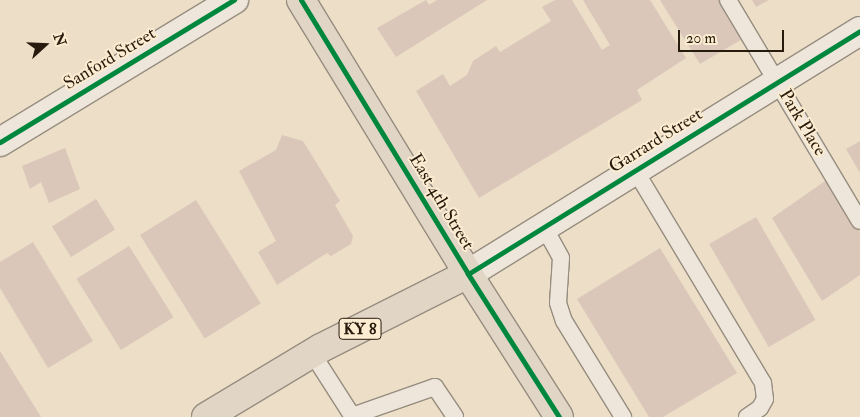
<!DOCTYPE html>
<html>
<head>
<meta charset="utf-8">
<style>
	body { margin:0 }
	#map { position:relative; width:860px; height:417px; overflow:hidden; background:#ecdec7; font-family:"IM FELL Double Pica",serif }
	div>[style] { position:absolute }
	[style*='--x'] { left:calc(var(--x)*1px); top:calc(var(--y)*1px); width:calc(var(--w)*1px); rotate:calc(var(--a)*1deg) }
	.building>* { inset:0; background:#dac7b9; transform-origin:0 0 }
	.roads { filter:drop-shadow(1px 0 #968d7f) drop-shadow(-1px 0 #968d7f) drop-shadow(0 1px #968d7f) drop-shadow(0 -1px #968d7f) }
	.lane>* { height:16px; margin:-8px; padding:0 8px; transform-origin:8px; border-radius:8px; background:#eee6db }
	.street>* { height:28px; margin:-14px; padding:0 14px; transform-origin:14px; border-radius:14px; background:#eee6db }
	.primary>* { height:28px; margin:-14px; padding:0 14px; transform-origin:14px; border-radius:14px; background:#e1d6c6 }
	.cycleway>* { height:5px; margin:-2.5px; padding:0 2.5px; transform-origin:2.5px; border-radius:2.5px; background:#00873e }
	span { translate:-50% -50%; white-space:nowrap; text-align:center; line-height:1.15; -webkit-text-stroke:4px #fcecd1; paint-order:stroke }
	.shield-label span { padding:1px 4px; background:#fcecd1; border:1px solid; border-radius:4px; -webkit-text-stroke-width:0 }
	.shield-label { font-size:16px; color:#271b0d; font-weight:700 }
	.street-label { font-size:18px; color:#271b0d }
	.north { position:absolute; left:20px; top:20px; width:50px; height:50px; -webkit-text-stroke:4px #fcecd1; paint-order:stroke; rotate:70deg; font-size:14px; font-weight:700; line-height:20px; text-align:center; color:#271b0d }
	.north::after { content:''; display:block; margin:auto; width:18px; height:22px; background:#271b0d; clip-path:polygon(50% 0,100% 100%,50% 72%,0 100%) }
	.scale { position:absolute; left:678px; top:30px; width:106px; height:22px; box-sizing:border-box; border:2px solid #271b0d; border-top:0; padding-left:6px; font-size:15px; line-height:18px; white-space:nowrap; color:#271b0d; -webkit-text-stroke:4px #fcecd1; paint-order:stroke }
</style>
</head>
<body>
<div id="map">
	<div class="building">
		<div style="clip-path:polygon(426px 0,429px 5px,437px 0,487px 0,396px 57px,377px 28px)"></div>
		<div style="clip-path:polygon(555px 0,572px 0,602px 50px,610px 45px,583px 0,650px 0,686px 58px,637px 90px,642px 100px,479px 198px,416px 91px,443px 74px,450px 86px,467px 75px,473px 61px,496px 46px,500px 52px,551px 21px,542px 7px)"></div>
		<div style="clip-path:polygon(660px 0,720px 0,744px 38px,700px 64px)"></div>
		<div style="clip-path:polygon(752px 0,769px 0,756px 7px)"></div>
		<div style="clip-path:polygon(282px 135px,303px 141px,340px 201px,335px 205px,353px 236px,351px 244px,331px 256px,327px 253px,277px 285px,258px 252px,276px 241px,239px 171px,276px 150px)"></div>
		<div style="clip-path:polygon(860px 141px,860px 173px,846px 149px)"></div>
		<div style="clip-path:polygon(65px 148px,80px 189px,49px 203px,41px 182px,30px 189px,22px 166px)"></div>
		<div style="clip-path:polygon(828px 179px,860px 232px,860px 275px,822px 301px,772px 218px)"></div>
		<div style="left:96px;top:199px;width:36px;height:52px;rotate:58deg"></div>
		<div style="left:196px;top:200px;width:122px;height:66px;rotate:58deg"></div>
		<div style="left:756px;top:217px;width:119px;height:54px;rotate:60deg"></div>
		<div style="clip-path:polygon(33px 242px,93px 341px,48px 368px,0 288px,0 262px)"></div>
		<div style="left:129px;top:246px;width:84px;height:62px;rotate:58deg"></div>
		<div style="clip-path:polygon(660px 248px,737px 373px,663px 417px,649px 417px,577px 299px)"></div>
		<div style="clip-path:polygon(0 351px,41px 417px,0 417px)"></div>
	</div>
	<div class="roads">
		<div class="lane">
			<div style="--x:728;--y:0;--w:257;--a:59.2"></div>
			<div style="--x:635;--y:170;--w:249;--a:59"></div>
			<div style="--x:763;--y:383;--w:16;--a:83"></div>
			<div style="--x:765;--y:399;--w:10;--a:119"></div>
			<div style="--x:760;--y:408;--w:16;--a:145"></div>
			<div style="--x:544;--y:227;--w:35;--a:61"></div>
			<div style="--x:561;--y:258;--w:45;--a:93.8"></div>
			<div style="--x:558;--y:303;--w:19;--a:72"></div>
			<div style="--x:564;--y:321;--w:113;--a:58.4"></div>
			<div style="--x:312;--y:353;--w:76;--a:57.4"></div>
			<div style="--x:352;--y:416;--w:88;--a:-19.3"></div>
			<div style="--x:435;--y:387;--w:36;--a:56"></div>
		</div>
		<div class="street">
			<div style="--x:0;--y:142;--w:274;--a:-31.3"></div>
			<div style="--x:468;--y:274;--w:461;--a:-31.8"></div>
		</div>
		<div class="primary">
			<div style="--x:301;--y:0;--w:321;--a:58.6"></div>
			<div style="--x:468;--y:274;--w:169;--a:57.5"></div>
			<div style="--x:206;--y:417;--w:134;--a:-31"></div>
			<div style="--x:321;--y:348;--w:165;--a:-26.7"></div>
		</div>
	</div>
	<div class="cycleway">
		<div style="--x:301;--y:0;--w:321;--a:58.6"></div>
		<div style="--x:468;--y:274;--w:169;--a:57.5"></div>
		<div style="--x:0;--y:142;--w:274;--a:-31.3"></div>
		<div style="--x:468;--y:274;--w:461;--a:-31.8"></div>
	</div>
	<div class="shield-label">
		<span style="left:360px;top:329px">KY 8</span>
	</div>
	<div class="street-label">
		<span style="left:110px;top:59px;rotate:-31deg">Sanford Street</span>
		<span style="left:802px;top:123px;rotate:59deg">Park Place</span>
		<span style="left:656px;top:141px;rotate:-32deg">Garrard Street</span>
		<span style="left:441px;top:202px;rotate:59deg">East 4th Street</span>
	</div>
	<div class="north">N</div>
	<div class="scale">20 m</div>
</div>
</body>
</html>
